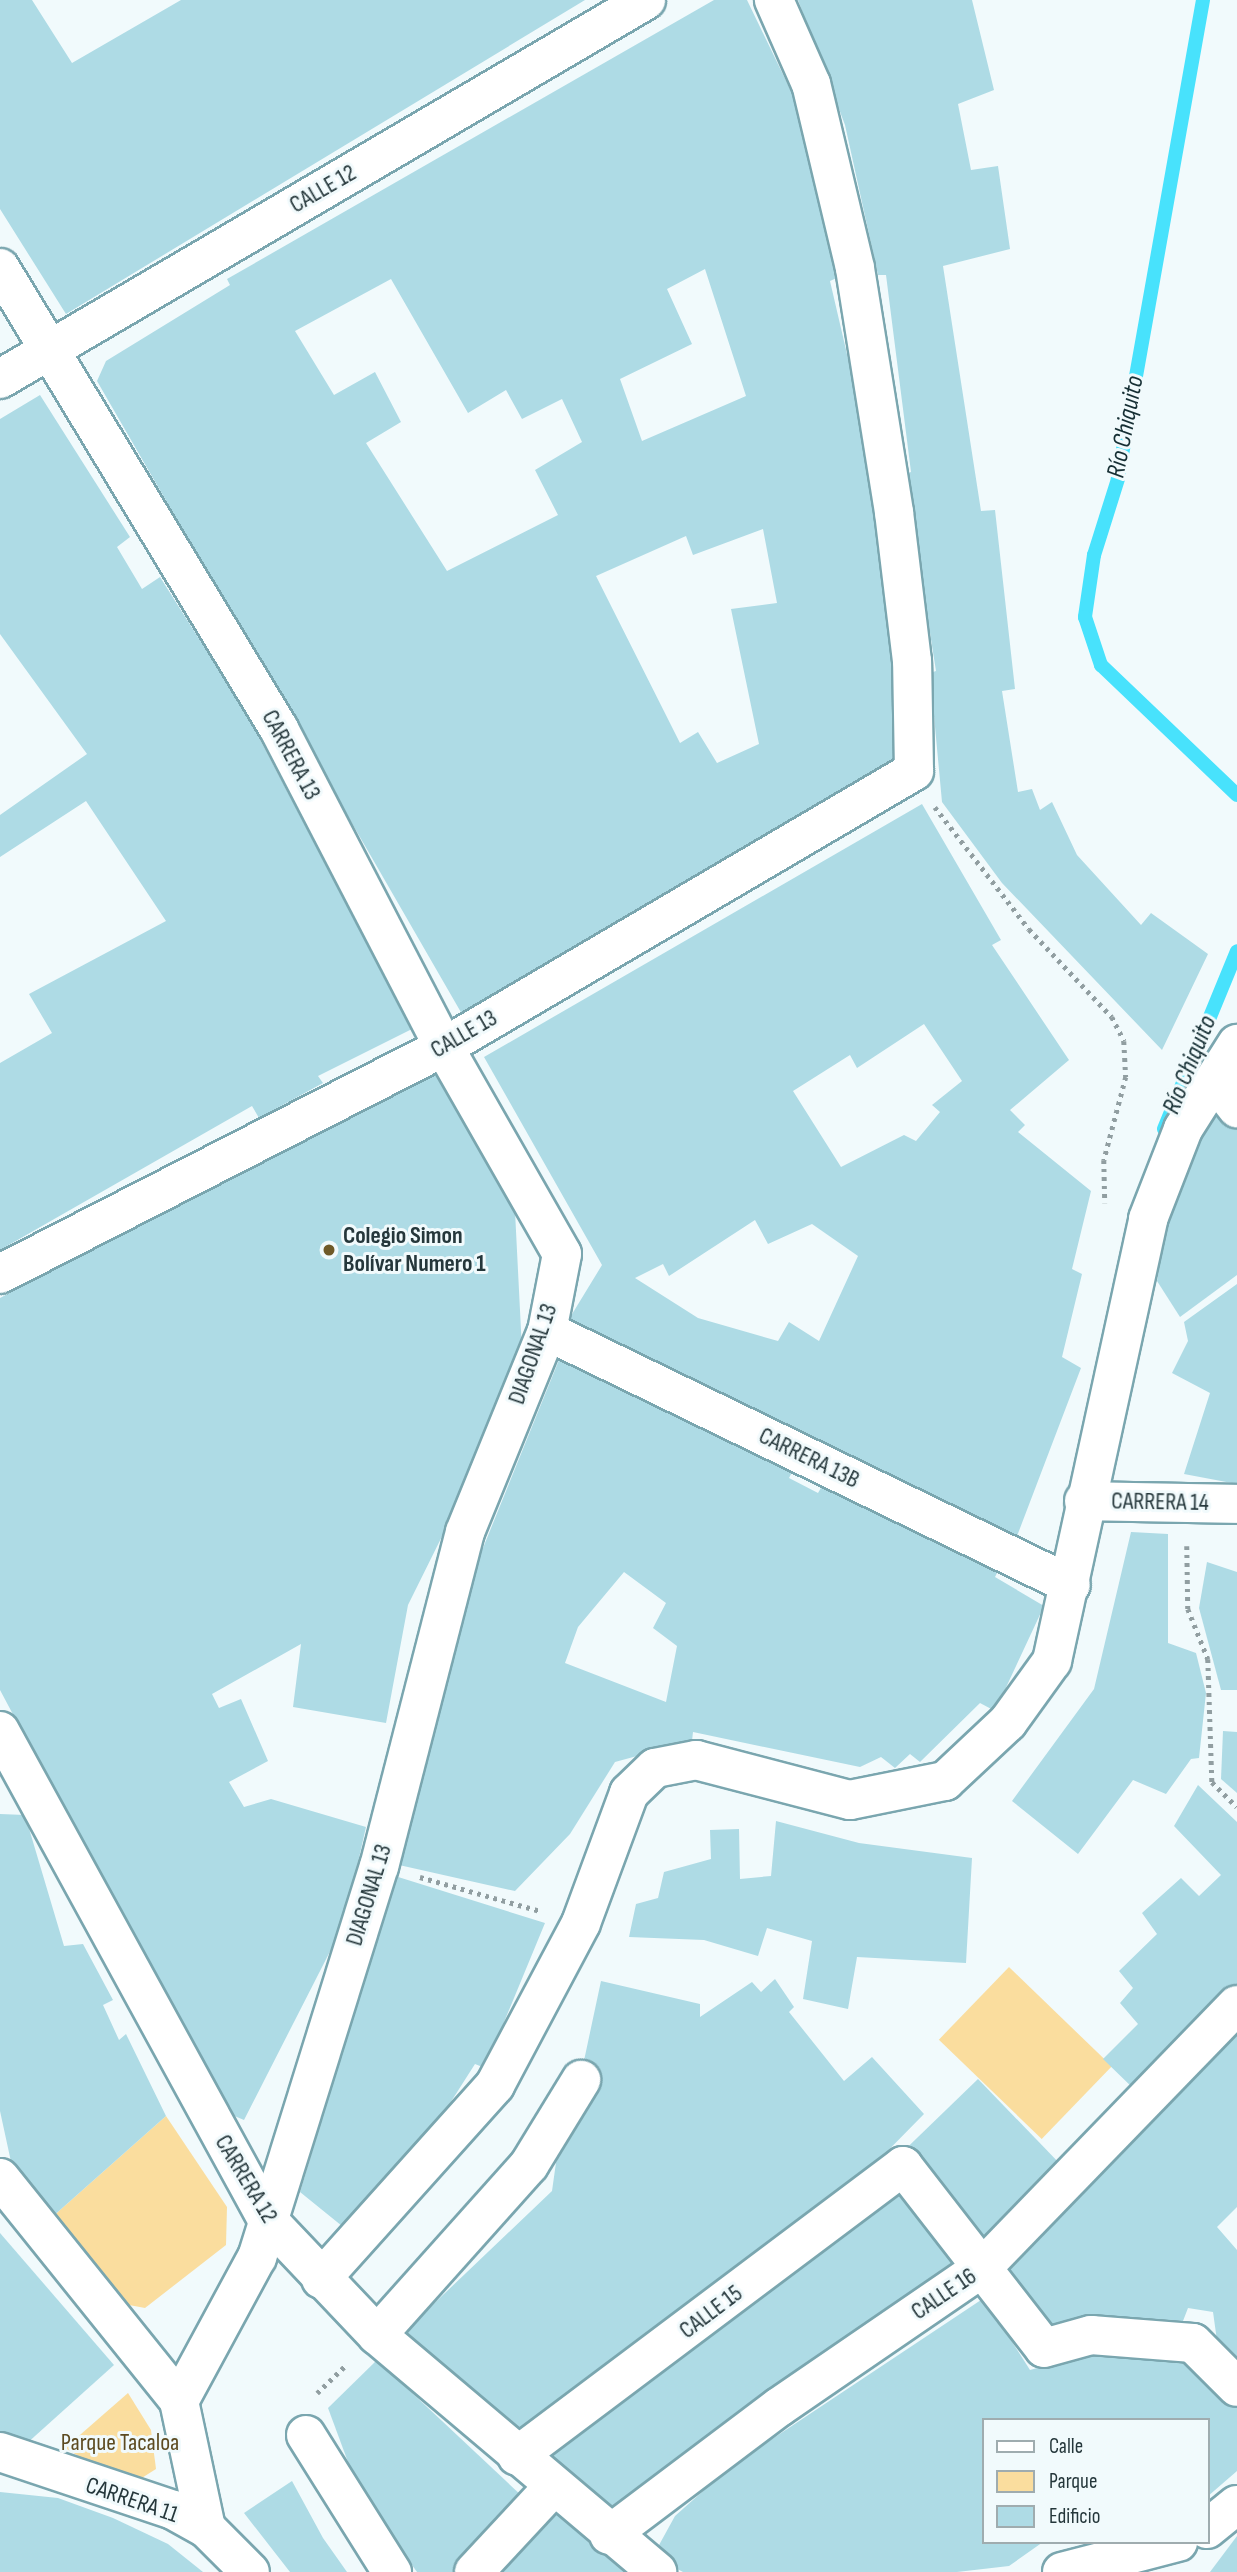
<!DOCTYPE html>
<html>
<head>
<meta charset="utf-8">
<style>
	body { margin:0 }
	#map { position:relative; width:1237px; height:2572px; overflow:hidden; background:#f1fafc; font-family:"Sofia Sans Condensed",sans-serif }
	div>[style] { position:absolute }
	[style*='--x'] { left:calc(var(--x)*1px); top:calc(var(--y)*1px); width:calc(var(--w)*1px); rotate:calc(var(--a)*1deg) }
	.green>* { inset:0; background:#fadd9e; transform-origin:0 0 }
	.stream>* { height:14px; margin:-7px; padding:0 7px; transform-origin:7px; border-radius:7px; background:#48e2fc }
	.building>* { inset:0; background:#aedbe5; transform-origin:0 0 }
	.path>* { height:4.5px; margin-top:-2.25px; transform-origin:0; background:repeating-linear-gradient(90deg,#919ea1 0 3.5px,transparent 0 8.5px) }
	.roads { filter:drop-shadow(2px 0 #7aa6af) drop-shadow(-2px 0 #7aa6af) drop-shadow(0 2px #7aa6af) drop-shadow(0 -2px #7aa6af) }
	.minor>* { height:38px; margin:-19px; padding:0 19px; transform-origin:19px; border-radius:19px; background:#fff }
	.dots>* { width:19px; height:19px; translate:-50% -50%; box-sizing:border-box; border:4px solid #f1fafc; border-radius:50% }
	span { translate:-50% -50%; white-space:nowrap; text-align:center; line-height:1.15; -webkit-text-stroke:6px #f1fafc; paint-order:stroke }
	.street-label { font-size:24px; color:#25373b }
	.poi-label { font-size:24px; color:#25373b; font-weight:700 }
	.left { translate:0 -50%; text-align:left }
	.park-label { font-size:24px; color:#5c4a20 }
	.water-label { font-size:26px; color:#162f34; font-style:italic }
	.legend { position:absolute; left:982px; top:2418px; width:228px; height:126px; box-sizing:border-box; background:#f1fafc; border:2px solid #9facaf; margin:0; padding:9px 12px; list-style:none; font-size:21px; color:#25373b }
	.legend li { display:flex; align-items:center; gap:14px; height:35px }
	.legend b { width:35px; border:2px solid #9facaf }
</style>
</head>
<body>
<div id="map">
	<div class="green">
		<div style="left:1009px;top:1967px;width:143px;height:101px;rotate:44deg"></div>
		<div style="clip-path:polygon(166px 2116px,227px 2207px,226px 2245px,145px 2308px,129px 2305px,51px 2218px)"></div>
		<div style="clip-path:polygon(128px 2393px,151px 2430px,156px 2469px,129px 2486px,65px 2448px)"></div>
	</div>
	<div class="stream">
		<div style="--x:1203;--y:0;--w:486;--a:100.1"></div>
		<div style="--x:1118;--y:479;--w:80;--a:107.5"></div>
		<div style="--x:1094;--y:555;--w:63;--a:98.3"></div>
		<div style="--x:1085;--y:617;--w:51;--a:71.6"></div>
		<div style="--x:1101;--y:665;--w:188;--a:43.7"></div>
		<div style="--x:1164;--y:1129;--w:192;--a:-67.7"></div>
	</div>
	<div class="building">
		<div style="clip-path:polygon(0 0,32px 0,72px 63px,181px 0,585px 0,66px 314px,0 209px)"></div>
		<div style="clip-path:polygon(evenodd,714px 0,747px 0,804px 118px,841px 276px,830px 281px,870px 453px,903px 764px,466px 1021px,97px 381px,106px 361px,230px 285px,227px 279px,714px 0,705px 269px,746px 396px,642px 441px,620px 379px,692px 344px,667px 289px,705px 269px,714px 0,391px 279px,468px 413px,506px 390px,522px 419px,562px 399px,582px 442px,535px 470px,558px 515px,447px 571px,366px 443px,401px 422px,375px 372px,334px 395px,295px 331px,391px 279px,714px 0,763px 529px,777px 603px,731px 609px,759px 744px,717px 763px,698px 732px,680px 743px,596px 576px,686px 536px,693px 555px,763px 529px)"></div>
		<div style="clip-path:polygon(798px 0,972px 0,994px 90px,958px 104px,971px 170px,998px 166px,1010px 249px,943px 266px,981px 511px,995px 510px,1015px 689px,1002px 691px,1018px 792px,1032px 789px,1040px 810px,1052px 802px,1077px 855px,1141px 925px,1151px 913px,1208px 954px,1162px 1050px,1002px 883px,942px 802px,930px 673px,936px 671px,905px 474px,911px 472px,886px 275px,878px 275px,845px 125px)"></div>
		<div style="clip-path:polygon(40px 395px,130px 537px,117px 547px,142px 589px,160px 577px,246px 713px,412px 1029px,318px 1076px,323px 1083px,259px 1118px,252px 1106px,0 1250px,0 1063px,52px 1033px,29px 994px,166px 921px,86px 801px,0 857px,0 815px,87px 754px,0 634px,0 419px)"></div>
		<div style="clip-path:polygon(evenodd,922px 804px,1001px 940px,992px 945px,1069px 1060px,1010px 1110px,1025px 1125px,1018px 1132px,1091px 1191px,1072px 1269px,1082px 1274px,1062px 1357px,1081px 1368px,1014px 1544px,566px 1324px,602px 1265px,484px 1057px,922px 804px,924px 1024px,962px 1081px,932px 1105px,940px 1112px,916px 1141px,904px 1135px,841px 1167px,793px 1091px,850px 1055px,857px 1068px,924px 1024px,922px 804px,755px 1220px,768px 1244px,812px 1224px,858px 1256px,819px 1341px,789px 1322px,778px 1341px,698px 1318px,635px 1278px,663px 1264px,669px 1276px,755px 1220px)"></div>
		<div style="clip-path:polygon(432px 1069px,515px 1211px,522px 1350px,465px 1490px,408px 1605px,386px 1723px,293px 1707px,301px 1644px,212px 1694px,219px 1708px,241px 1699px,268px 1761px,229px 1782px,244px 1807px,271px 1799px,366px 1827px,344px 1924px,244px 2120px,225px 2112px,0 1690px,0 1298px)"></div>
		<div style="clip-path:polygon(1218px 1096px,1237px 1121px,1237px 1275px,1180px 1317px,1157px 1281px,1173px 1184px)"></div>
		<div style="clip-path:polygon(1237px 1284px,1237px 1484px,1184px 1474px,1210px 1393px,1172px 1373px,1188px 1341px,1184px 1322px)"></div>
		<div style="clip-path:polygon(evenodd,561px 1355px,794px 1468px,789px 1478px,818px 1493px,825px 1481px,998px 1571px,995px 1577px,1044px 1606px,995px 1711px,980px 1703px,920px 1762px,910px 1754px,895px 1768px,881px 1757px,860px 1767px,693px 1732px,692px 1741px,615px 1762px,570px 1834px,515px 1891px,399px 1865px,466px 1590px,561px 1355px,624px 1572px,666px 1603px,653px 1628px,677px 1646px,666px 1702px,565px 1663px,578px 1627px,624px 1572px)"></div>
		<div style="clip-path:polygon(1131px 1532px,1168px 1534px,1168px 1643px,1196px 1653px,1206px 1693px,1199px 1758px,1191px 1759px,1166px 1794px,1133px 1780px,1078px 1854px,1012px 1801px,1094px 1689px)"></div>
		<div style="clip-path:polygon(1207px 1562px,1237px 1572px,1237px 1690px,1221px 1690px,1199px 1608px)"></div>
		<div style="clip-path:polygon(1223px 1731px,1237px 1732px,1237px 1793px,1221px 1779px)"></div>
		<div style="clip-path:polygon(1198px 1785px,1237px 1822px,1237px 1987px,1135px 2090px,1103px 2059px,1138px 2024px,1120px 2003px,1133px 1988px,1119px 1971px,1157px 1934px,1142px 1913px,1181px 1878px,1199px 1896px,1221px 1875px,1174px 1826px)"></div>
		<div style="clip-path:polygon(0 1814px,25px 1815px,64px 1946px,83px 1944px,113px 2000px,103px 2005px,119px 2040px,126px 2034px,166px 2116px,51px 2218px,13px 2171px,0 2111px)"></div>
		<div style="clip-path:polygon(776px 1821px,859px 1843px,972px 1858px,966px 1963px,857px 1957px,848px 2009px,803px 1999px,812px 1941px,767px 1928px,758px 1956px,704px 1940px,629px 1937px,636px 1904px,658px 1898px,664px 1872px,711px 1859px,710px 1830px,739px 1829px,740px 1879px,771px 1876px)"></div>
		<div style="clip-path:polygon(395px 1876px,545px 1923px,485px 2068px,475px 2064px,438px 2122px,342px 2226px,300px 2192px)"></div>
		<div style="clip-path:polygon(775px 1979px,794px 2007px,789px 2012px,844px 2081px,872px 2057px,924px 2114px,860px 2179px,517px 2440px,402px 2334px,552px 2191px,563px 2113px,589px 2107px,582px 2070px,601px 1981px,700px 2004px,700px 2017px,752px 1982px,761px 1992px)"></div>
		<div style="clip-path:polygon(1237px 2030px,1237px 2207px,1217px 2227px,1237px 2250px,1237px 2370px,1219px 2355px,1213px 2312px,1188px 2308px,1183px 2321px,1084px 2319px,1059px 2334px,1005px 2269px)"></div>
		<div style="left:978px;top:2079px;width:122px;height:106px;rotate:46deg"></div>
		<div style="left:906px;top:2189px;width:98px;height:455px;rotate:53deg"></div>
		<div style="clip-path:polygon(0 2233px,114px 2365px,15px 2454px,0 2439px)"></div>
		<div style="clip-path:polygon(984px 2298px,1030px 2370px,1088px 2354px,1187px 2360px,1237px 2402px,1237px 2471px,1207px 2497px,1207px 2420px,983px 2420px,983px 2542px,1043px 2542px,1009px 2566px,957px 2572px,683px 2572px,653px 2556px,675px 2516px,730px 2467px)"></div>
		<div style="clip-path:polygon(377px 2360px,524px 2498px,453px 2572px,417px 2572px,358px 2489px,328px 2408px)"></div>
		<div style="clip-path:polygon(292px 2481px,323px 2538px,347px 2572px,290px 2572px,244px 2513px)"></div>
		<div style="clip-path:polygon(0 2492px,58px 2498px,113px 2518px,168px 2544px,203px 2572px,0 2572px)"></div>
		<div style="clip-path:polygon(553px 2505px,630px 2572px,491px 2572px)"></div>
		<div style="clip-path:polygon(1237px 2536px,1237px 2572px,1210px 2572px)"></div>
	</div>
	<div class="path">
		<div style="--x:935;--y:807;--w:154;--a:52.4"></div>
		<div style="--x:1029;--y:929;--w:121;--a:46.7"></div>
		<div style="--x:1112;--y:1017;--w:27;--a:63"></div>
		<div style="--x:1124;--y:1041;--w:36;--a:87"></div>
		<div style="--x:1126;--y:1077;--w:86;--a:104.8"></div>
		<div style="--x:1104;--y:1160;--w:43;--a:88.7"></div>
		<div style="--x:1187;--y:1546;--w:63;--a:89.1"></div>
		<div style="--x:1188;--y:1609;--w:54;--a:68.2"></div>
		<div style="--x:1208;--y:1659;--w:123;--a:88.1"></div>
		<div style="--x:1212;--y:1782;--w:35;--a:45"></div>
		<div style="--x:420;--y:1877;--w:125;--a:15.8"></div>
		<div style="--x:317;--y:2393;--w:40;--a:-44"></div>
	</div>
	<div class="roads">
		<div class="minor">
			<div style="--x:0;--y:268;--w:539;--a:58.82"></div>
			<div style="--x:279;--y:729;--w:358;--a:62.6"></div>
			<div style="--x:444;--y:1047;--w:238;--a:60.3"></div>
			<div style="--x:562;--y:1254;--w:78;--a:101"></div>
			<div style="--x:547;--y:1331;--w:217;--a:112.2"></div>
			<div style="--x:465;--y:1532;--w:345;--a:104.4"></div>
			<div style="--x:379;--y:1866;--w:410;--a:107.3"></div>
			<div style="--x:257;--y:2257;--w:164;--a:118.4"></div>
			<div style="--x:179;--y:2401;--w:130;--a:78"></div>
			<div style="--x:0;--y:379;--w:749;--a:-30.4"></div>
			<div style="--x:1215;--y:1080;--w:36;--a:52"></div>
			<div style="--x:0;--y:1274;--w:499;--a:-27.1"></div>
			<div style="--x:444;--y:1047;--w:545;--a:-30.42"></div>
			<div style="--x:914;--y:771;--w:110;--a:-91"></div>
			<div style="--x:912;--y:661;--w:150;--a:-96.9"></div>
			<div style="--x:894;--y:512;--w:247;--a:-99.1"></div>
			<div style="--x:855;--y:268;--w:189;--a:-103.4"></div>
			<div style="--x:811;--y:84;--w:92;--a:-113.8"></div>
			<div style="--x:547;--y:1331;--w:582;--a:25.86"></div>
			<div style="--x:1084;--y:1501;--w:153;--a:1.1"></div>
			<div style="--x:0;--y:1731;--w:556;--a:61.32"></div>
			<div style="--x:267;--y:2219;--w:160;--a:46.5"></div>
			<div style="--x:377;--y:2335;--w:367;--a:40.2"></div>
			<div style="--x:0;--y:2178;--w:286;--a:51.2"></div>
			<div style="--x:321;--y:2279;--w:261;--a:-48.1"></div>
			<div style="--x:495;--y:2085;--w:183;--a:-62"></div>
			<div style="--x:581;--y:1923;--w:139;--a:-69.7"></div>
			<div style="--x:629;--y:1793;--w:36;--a:-44"></div>
			<div style="--x:655;--y:1768;--w:42;--a:-11"></div>
			<div style="--x:696;--y:1760;--w:159;--a:14.6"></div>
			<div style="--x:850;--y:1800;--w:97;--a:-11.3"></div>
			<div style="--x:945;--y:1781;--w:86;--a:-43.1"></div>
			<div style="--x:1008;--y:1722;--w:75;--a:-54.2"></div>
			<div style="--x:1052;--y:1661;--w:452;--a:-77.7"></div>
			<div style="--x:1148;--y:1219;--w:97;--a:-68.7"></div>
			<div style="--x:1183;--y:1129;--w:101;--a:-57.6"></div>
			<div style="--x:377;--y:2335;--w:228;--a:-48.2"></div>
			<div style="--x:529;--y:2165;--w:100;--a:-58.5"></div>
			<div style="--x:306;--y:2435;--w:162;--a:57.9"></div>
			<div style="--x:0;--y:2452;--w:182;--a:18.5"></div>
			<div style="--x:173;--y:2510;--w:38;--a:29"></div>
			<div style="--x:206;--y:2528;--w:62;--a:45"></div>
			<div style="--x:517;--y:2456;--w:483;--a:-36.9"></div>
			<div style="--x:903;--y:2166;--w:230;--a:52.2"></div>
			<div style="--x:1044;--y:2348;--w:49;--a:-15.5"></div>
			<div style="--x:1091;--y:2335;--w:102;--a:4.5"></div>
			<div style="--x:1193;--y:2343;--w:62;--a:45"></div>
			<div style="--x:1207;--y:2529;--w:38;--a:-39"></div>
			<div style="--x:609;--y:2535;--w:213;--a:-37"></div>
			<div style="--x:779;--y:2407;--w:246;--a:-34.4"></div>
			<div style="--x:982;--y:2268;--w:366;--a:-45.9"></div>
			<div style="--x:474;--y:2572;--w:116;--a:-47.1"></div>
			<div style="--x:1062;--y:2572;--w:120;--a:-14.5"></div>
		</div>
	</div>
	<div class="dots">
		<div style="left:329px;top:1250px;background:#6f5a29"></div>
	</div>
	<div class="street-label">
		<span style="left:323px;top:189px;rotate:-30deg">CALLE 12</span>
		<span style="left:291px;top:755px;rotate:62deg">CARRERA 13</span>
		<span style="left:464px;top:1034px;rotate:-30deg">CALLE 13</span>
		<span style="left:533px;top:1354px;rotate:-71deg">DIAGONAL 13</span>
		<span style="left:809px;top:1458px;rotate:26deg">CARRERA 13B</span>
		<span style="left:1160px;top:1502px;rotate:1deg">CARRERA 14</span>
		<span style="left:369px;top:1895px;rotate:-73deg">DIAGONAL 13</span>
		<span style="left:246px;top:2179px;rotate:59deg">CARRERA 12</span>
		<span style="left:944px;top:2294px;rotate:-34deg">CALLE 16</span>
		<span style="left:711px;top:2312px;rotate:-37deg">CALLE 15</span>
		<span style="left:132px;top:2500px;rotate:19deg">CARRERA 11</span>
	</div>
	<div class="poi-label">
		<span class="left" style="left:343px;top:1250px">Colegio Simon<br>Bolívar Numero 1</span>
	</div>
	<div class="park-label">
		<span style="left:120px;top:2443px">Parque Tacaloa</span>
	</div>
	<div class="water-label">
		<span style="left:1126px;top:427px;rotate:-79deg">Río Chiquito</span>
		<span style="left:1190px;top:1065px;rotate:-68deg">Río Chiquito</span>
	</div>
	<ul class="legend">
	<li><b style="height:9px;background:#fff"></b>Calle</li>
	<li><b style="height:19px;background:#fadd9e"></b>Parque</li>
	<li><b style="height:19px;background:#aedbe5"></b>Edificio</li>
	</ul>
</div>
</body>
</html>
